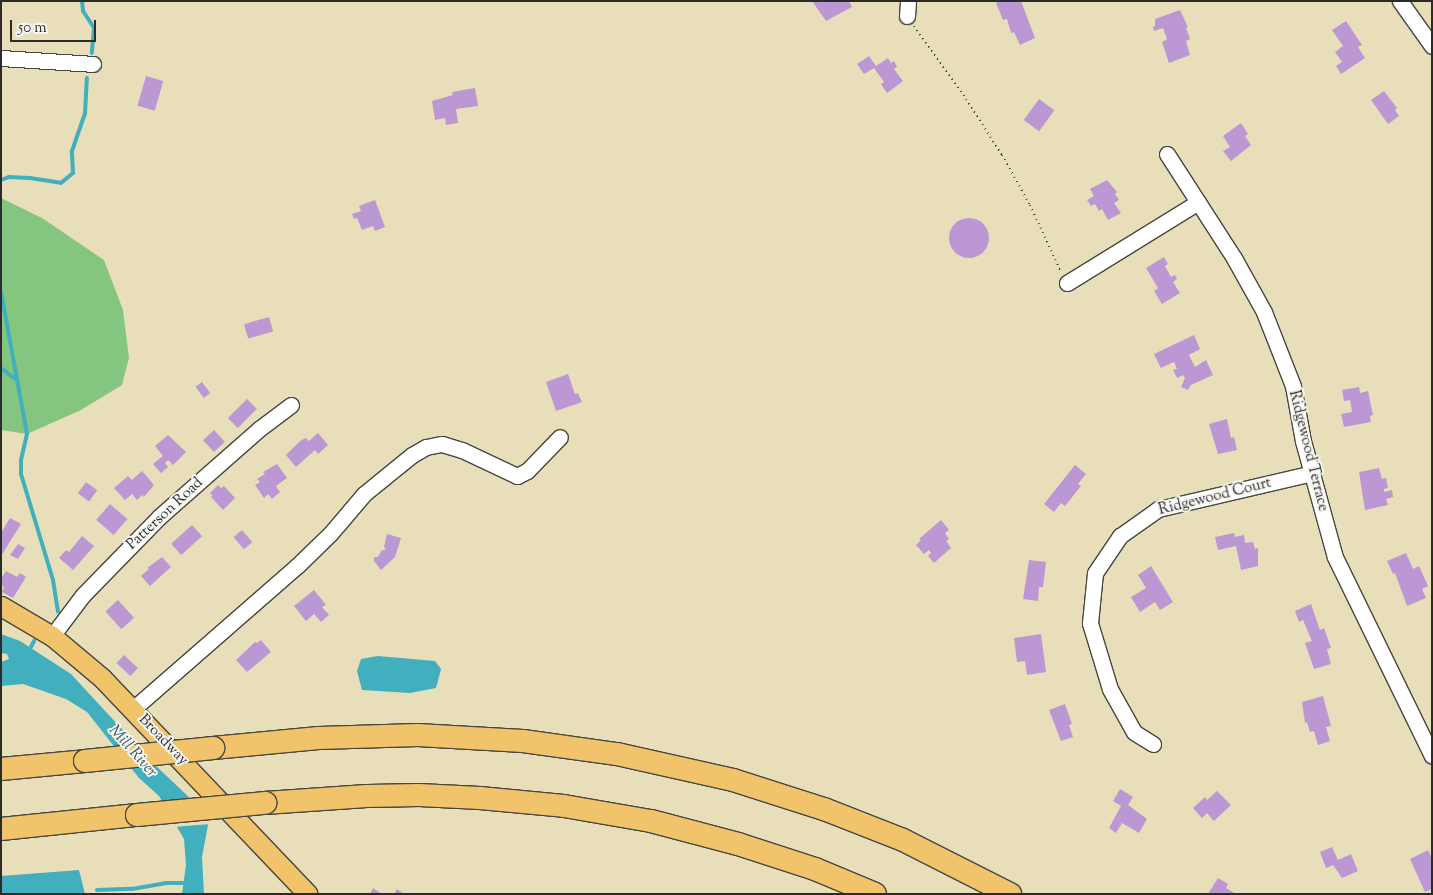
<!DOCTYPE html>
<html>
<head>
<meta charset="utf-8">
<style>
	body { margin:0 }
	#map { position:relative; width:1433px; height:895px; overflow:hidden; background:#e8dfba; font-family:"Sorts Mill Goudy",serif }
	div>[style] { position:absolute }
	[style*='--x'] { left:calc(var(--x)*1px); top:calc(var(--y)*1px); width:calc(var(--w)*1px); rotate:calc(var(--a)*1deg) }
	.green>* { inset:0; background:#84c67f }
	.water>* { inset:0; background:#41afbe }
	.pier>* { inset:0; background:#e8dfba }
	.stream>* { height:4px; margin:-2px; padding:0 2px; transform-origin:2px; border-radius:2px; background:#41afbe }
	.building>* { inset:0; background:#bb97d4; transform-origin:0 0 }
	.round { border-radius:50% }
	.path>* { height:2px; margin-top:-1px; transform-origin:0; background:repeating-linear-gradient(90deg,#474640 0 1px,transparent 0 5px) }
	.roads { filter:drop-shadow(1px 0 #474640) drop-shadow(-1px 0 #474640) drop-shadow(0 1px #474640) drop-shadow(0 -1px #474640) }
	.minor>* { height:15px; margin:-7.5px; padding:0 7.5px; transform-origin:7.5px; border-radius:7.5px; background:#fff }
	.major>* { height:19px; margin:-9.5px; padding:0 9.5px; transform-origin:9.5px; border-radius:9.5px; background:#f1c36a }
	.highway>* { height:22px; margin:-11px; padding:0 11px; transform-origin:11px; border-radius:11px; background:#f1c36a }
	.bridges { filter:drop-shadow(1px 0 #474640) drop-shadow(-1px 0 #474640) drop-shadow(0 1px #474640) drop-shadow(0 -1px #474640) }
	.highway-bridge>* { height:22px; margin:-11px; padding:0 11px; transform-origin:11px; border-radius:11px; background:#f1c36a }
	span { translate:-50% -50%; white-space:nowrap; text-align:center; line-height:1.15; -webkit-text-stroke:4px #f6f6f2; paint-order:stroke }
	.street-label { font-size:15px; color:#2b2b2b }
	.water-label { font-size:16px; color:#33595e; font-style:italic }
	.frame { position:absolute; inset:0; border:2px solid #2b2b2b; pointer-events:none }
	.scale { position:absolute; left:10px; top:20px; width:86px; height:22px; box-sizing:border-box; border:2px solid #2b2b2b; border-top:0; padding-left:6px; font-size:15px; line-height:18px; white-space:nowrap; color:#2b2b2b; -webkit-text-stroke:4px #f6f6f2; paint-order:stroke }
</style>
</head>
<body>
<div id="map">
	<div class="green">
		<div style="clip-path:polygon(1px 198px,42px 218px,104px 260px,123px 310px,129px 358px,122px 385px,81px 410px,27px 434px,1px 430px)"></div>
	</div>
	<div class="water">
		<div style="clip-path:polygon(1px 634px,20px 641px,71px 674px,155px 765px,192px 800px,208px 825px,202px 857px,204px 894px,182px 894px,186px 865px,184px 839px,159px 796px,139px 778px,87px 712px,66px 699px,23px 684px,1px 686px,1px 662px,9px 659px,7px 654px,1px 653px)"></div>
		<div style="clip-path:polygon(378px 656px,435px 661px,441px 669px,436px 688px,410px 693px,362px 690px,357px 671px,361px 659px)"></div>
		<div style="clip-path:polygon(79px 870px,85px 894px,1px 894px,1px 876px)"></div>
	</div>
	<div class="pier">
		<div style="clip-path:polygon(195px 799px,210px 824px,174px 827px,160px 803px)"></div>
	</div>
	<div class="stream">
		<div style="--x:82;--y:1;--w:10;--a:84"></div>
		<div style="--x:83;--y:11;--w:20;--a:57"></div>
		<div style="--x:94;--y:28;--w:25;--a:95"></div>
		<div style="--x:1;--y:180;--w:9;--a:-21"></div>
		<div style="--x:9;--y:177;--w:21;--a:3"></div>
		<div style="--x:30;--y:178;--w:31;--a:9"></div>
		<div style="--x:61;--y:183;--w:16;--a:-40"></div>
		<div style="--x:73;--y:173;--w:22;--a:-93"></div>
		<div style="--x:72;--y:151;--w:39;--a:-71"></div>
		<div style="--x:85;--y:114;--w:36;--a:-87"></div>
		<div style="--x:1;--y:292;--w:144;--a:79.6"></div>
		<div style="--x:27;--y:434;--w:27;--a:103"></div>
		<div style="--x:21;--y:460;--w:14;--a:90"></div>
		<div style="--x:21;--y:474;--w:111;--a:73.2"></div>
		<div style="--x:53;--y:580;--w:32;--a:81"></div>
		<div style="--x:1;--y:368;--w:20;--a:37"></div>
		<div style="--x:31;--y:647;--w:7;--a:-63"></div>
		<div style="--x:97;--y:890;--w:35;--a:-2"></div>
		<div style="--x:132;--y:889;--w:35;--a:-10"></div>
		<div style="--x:166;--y:883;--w:23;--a:0"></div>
	</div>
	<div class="building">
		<div style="clip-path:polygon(812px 1px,849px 1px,852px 7px,826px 21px)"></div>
		<div style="clip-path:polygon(1000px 1px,1021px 1px,1035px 38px,1020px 45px,1014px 32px,1011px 33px,1007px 19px,1003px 20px,996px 3px)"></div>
		<div style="clip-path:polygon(1180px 10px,1188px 27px,1186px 28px,1190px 39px,1186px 41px,1190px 55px,1169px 63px,1162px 42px,1167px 39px,1163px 28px,1154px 31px,1153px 27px,1155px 26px,1155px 19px)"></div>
		<div style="clip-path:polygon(1346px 21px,1362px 45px,1358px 47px,1365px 58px,1341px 74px,1336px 66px,1342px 62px,1335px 52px,1343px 46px,1332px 30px)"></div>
		<div style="clip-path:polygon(869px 56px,876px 66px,888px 58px,891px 63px,894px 61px,897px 67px,894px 69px,903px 81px,887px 93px,881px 84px,884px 82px,874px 68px,864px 74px,857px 64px)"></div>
		<div style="left:146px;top:76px;width:18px;height:31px;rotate:16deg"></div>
		<div style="clip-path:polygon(475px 88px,478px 106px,456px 109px,458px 123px,446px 125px,445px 118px,435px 120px,432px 101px,453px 95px,452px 92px)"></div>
		<div style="clip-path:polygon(1384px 91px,1397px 108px,1395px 110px,1399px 116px,1388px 124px,1371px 100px)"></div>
		<div style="left:1039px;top:99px;width:19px;height:26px;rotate:36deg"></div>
		<div style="clip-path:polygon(1241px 123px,1248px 134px,1245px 136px,1251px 145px,1231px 161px,1223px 151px,1230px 147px,1223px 136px)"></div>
		<div style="clip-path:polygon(1107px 180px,1117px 192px,1115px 194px,1119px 200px,1114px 203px,1121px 213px,1108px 220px,1102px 209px,1099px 211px,1095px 204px,1091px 206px,1087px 200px,1094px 196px,1090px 189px)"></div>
		<div style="clip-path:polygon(375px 200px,385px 227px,375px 231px,373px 226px,362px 230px,357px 218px,354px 219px,352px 214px,361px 211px,359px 206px)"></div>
		<div class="round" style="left:949px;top:218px;width:40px;height:40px"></div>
		<div style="clip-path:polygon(1164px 257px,1168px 264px,1165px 266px,1171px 277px,1175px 275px,1177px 279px,1173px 282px,1180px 293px,1162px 304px,1154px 291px,1158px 288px,1146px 268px)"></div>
		<div style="left:269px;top:317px;width:15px;height:26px;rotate:74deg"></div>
		<div style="clip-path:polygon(1194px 335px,1200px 349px,1189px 355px,1195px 367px,1206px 360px,1213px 375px,1191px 385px,1188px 390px,1181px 387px,1185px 378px,1183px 375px,1177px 378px,1173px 370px,1177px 369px,1174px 362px,1161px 368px,1154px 354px)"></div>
		<div style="clip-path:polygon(568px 374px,575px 394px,578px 393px,582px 402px,556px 411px,546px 382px)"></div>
		<div style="left:202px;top:382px;width:14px;height:8px;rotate:54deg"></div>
		<div style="clip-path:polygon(1359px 387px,1360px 393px,1368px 391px,1373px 415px,1370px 416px,1371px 422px,1344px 427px,1341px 414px,1352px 412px,1350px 400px,1344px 401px,1342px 390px)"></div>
		<div style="left:247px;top:399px;width:14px;height:27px;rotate:45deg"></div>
		<div style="clip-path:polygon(1227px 419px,1231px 438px,1234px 437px,1237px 450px,1218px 454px,1209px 424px)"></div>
		<div style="left:214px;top:430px;width:16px;height:15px;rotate:47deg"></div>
		<div style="clip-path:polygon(318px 433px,328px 445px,318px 454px,315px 450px,296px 467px,286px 455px,300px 441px,306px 438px,309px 441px)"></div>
		<div style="clip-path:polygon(168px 435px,186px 452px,173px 465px,168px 460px,165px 463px,168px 467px,161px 473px,153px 464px,163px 456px,155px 446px)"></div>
		<div style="clip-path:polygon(277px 464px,287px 478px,276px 486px,280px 492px,272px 499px,268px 494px,264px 498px,255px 485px,260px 482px,257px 479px,265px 474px,263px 472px)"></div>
		<div style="clip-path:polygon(1075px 465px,1086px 474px,1078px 484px,1081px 486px,1065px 506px,1061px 503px,1054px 512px,1044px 504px)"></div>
		<div style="clip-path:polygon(1379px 468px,1382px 479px,1386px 478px,1388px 488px,1384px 489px,1384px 492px,1392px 490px,1393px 497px,1386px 499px,1388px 505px,1365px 510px,1359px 472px)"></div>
		<div style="clip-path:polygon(142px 471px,154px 485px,144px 497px,142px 495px,137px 500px,132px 494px,125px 500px,114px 488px,128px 476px,132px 480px)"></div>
		<div style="left:86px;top:482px;width:14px;height:14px;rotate:36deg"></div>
		<div style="clip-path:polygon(218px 485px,221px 488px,224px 486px,235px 498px,223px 510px,211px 497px,213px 496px,210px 493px)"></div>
		<div style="left:110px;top:504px;width:23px;height:21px;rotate:41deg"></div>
		<div style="clip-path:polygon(10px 518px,21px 524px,1px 556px,1px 533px)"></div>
		<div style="clip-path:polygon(941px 520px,949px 530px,945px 533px,949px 539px,946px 541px,951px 548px,934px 563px,928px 556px,931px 553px,929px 550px,924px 554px,916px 545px,921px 540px,919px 539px)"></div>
		<div style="left:192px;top:525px;width:15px;height:28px;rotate:48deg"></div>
		<div style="left:242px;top:530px;width:16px;height:11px;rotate:50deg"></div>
		<div style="clip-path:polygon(1234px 533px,1235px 537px,1244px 535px,1245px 543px,1253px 542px,1255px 549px,1258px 548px,1258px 566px,1241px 570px,1236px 546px,1218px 550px,1215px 537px)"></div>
		<div style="clip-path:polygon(387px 534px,401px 538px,395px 557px,381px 570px,374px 561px,374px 557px,378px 557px,381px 551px,386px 549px,384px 547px)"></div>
		<div style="clip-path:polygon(82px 536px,94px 546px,73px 570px,59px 558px,66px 550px,69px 552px)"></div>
		<div style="clip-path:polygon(18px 544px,25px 548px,18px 559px,10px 555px)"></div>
		<div style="clip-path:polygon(1406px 553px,1413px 569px,1419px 566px,1428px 586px,1422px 589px,1426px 598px,1407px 606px,1395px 573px,1393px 574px,1387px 561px)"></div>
		<div style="clip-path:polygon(162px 557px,171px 567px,150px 586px,141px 576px,149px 569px,147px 568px)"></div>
		<div style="clip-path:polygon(1029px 560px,1046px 562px,1043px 587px,1039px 587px,1038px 601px,1023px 599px)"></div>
		<div style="clip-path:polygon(1151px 566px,1173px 602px,1160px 610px,1155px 602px,1140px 612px,1131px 597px,1146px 588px,1138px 575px)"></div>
		<div style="clip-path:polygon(6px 571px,17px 577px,20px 573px,26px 577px,13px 598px,2px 592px,4px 587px,1px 585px,1px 579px)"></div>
		<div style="clip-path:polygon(314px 590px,326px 605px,322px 607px,329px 615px,321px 622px,314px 614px,306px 621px,294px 606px)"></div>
		<div style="left:118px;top:600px;width:24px;height:17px;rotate:48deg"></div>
		<div style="clip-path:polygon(1311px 604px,1320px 630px,1324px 628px,1331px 648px,1327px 649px,1331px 664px,1314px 669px,1305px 643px,1312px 641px,1311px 639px,1303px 620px,1299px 622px,1295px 611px)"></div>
		<div style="clip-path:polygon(1041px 634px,1046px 672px,1027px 675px,1025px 661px,1017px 662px,1014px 638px)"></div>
		<div style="clip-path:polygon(261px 640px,271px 652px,247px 672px,236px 660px,255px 642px,257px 643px)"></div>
		<div style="left:124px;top:655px;width:19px;height:11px;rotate:43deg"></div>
		<div style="clip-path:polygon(1323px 696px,1331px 726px,1326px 727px,1330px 741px,1318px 745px,1314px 731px,1310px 732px,1307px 722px,1305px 723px,1302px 702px)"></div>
		<div style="clip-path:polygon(1065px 704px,1072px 724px,1069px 725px,1073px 737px,1061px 741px,1049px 710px)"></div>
		<div style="clip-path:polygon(1120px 789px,1133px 797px,1128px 805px,1147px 819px,1139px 833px,1122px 823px,1116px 833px,1109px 828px,1121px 806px,1113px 801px)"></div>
		<div style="clip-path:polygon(1217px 791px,1231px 805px,1214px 821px,1207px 813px,1202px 818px,1193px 808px,1205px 797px,1207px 800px)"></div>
		<div style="clip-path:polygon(1332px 847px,1338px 860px,1351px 854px,1358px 871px,1342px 878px,1333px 865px,1326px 868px,1320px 852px)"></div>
		<div style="clip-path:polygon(1428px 850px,1432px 858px,1432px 889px,1425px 892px,1410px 859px)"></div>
		<div style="clip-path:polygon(1218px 878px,1228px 884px,1226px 888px,1236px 894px,1208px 894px)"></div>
		<div style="clip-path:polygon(373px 888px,382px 894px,370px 894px)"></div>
		<div style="clip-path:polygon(397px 889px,404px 894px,394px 894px)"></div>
	</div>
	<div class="path">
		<div style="--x:914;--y:26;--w:90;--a:54.5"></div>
		<div style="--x:966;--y:99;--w:67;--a:57.3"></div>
		<div style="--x:1002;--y:155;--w:57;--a:60.8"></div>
		<div style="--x:1030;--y:205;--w:74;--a:65.2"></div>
	</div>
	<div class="roads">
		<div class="minor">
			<div style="--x:1400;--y:1;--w:55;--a:54.6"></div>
			<div style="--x:907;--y:16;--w:14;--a:-86"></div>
			<div style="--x:1;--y:58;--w:92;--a:3.7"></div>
			<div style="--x:1167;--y:154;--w:124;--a:57.2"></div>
			<div style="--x:1234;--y:258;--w:62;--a:60.9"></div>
			<div style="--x:1264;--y:312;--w:79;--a:68.6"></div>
			<div style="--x:1293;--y:386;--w:56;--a:79.7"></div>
			<div style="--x:1303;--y:441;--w:120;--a:74.6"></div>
			<div style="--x:1335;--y:557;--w:221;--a:64"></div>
			<div style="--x:1067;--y:283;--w:154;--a:-31.7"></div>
			<div style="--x:52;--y:636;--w:51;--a:-52.9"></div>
			<div style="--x:83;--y:595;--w:109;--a:-45.7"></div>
			<div style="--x:159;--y:517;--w:133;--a:-41.3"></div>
			<div style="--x:259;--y:429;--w:40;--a:-37"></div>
			<div style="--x:133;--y:709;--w:218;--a:-41.1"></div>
			<div style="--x:297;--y:566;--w:46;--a:-44.1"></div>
			<div style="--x:330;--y:534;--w:52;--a:-49.6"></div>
			<div style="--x:364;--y:494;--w:62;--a:-39.1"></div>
			<div style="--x:412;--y:455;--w:16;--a:-30"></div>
			<div style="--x:426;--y:447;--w:16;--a:-11"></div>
			<div style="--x:442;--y:444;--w:21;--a:17"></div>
			<div style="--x:462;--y:450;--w:61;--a:25.3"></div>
			<div style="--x:517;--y:476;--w:11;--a:-27"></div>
			<div style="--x:527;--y:471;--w:47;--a:-45.9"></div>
			<div style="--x:1153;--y:744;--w:22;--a:-148"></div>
			<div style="--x:1134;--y:732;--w:49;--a:-119.2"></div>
			<div style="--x:1110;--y:689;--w:69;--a:-106.9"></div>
			<div style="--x:1090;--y:623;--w:50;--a:-84.3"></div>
			<div style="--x:1095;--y:573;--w:45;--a:-56"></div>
			<div style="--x:1120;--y:536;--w:47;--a:-35.4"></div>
			<div style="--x:1158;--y:509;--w:159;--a:-13.1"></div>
		</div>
		<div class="major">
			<div style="--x:1;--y:606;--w:59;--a:30.5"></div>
			<div style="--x:52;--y:636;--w:65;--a:40"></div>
			<div style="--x:102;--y:678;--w:298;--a:46.4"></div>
		</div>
		<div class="highway">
			<div style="--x:213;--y:748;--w:106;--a:-5.4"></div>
			<div style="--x:319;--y:738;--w:99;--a:-1.7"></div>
			<div style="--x:418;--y:735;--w:105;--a:3.3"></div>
			<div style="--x:523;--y:741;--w:95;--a:7.9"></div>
			<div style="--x:617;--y:754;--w:119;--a:12.6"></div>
			<div style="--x:733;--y:780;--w:96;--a:17.7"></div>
			<div style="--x:824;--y:809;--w:85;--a:21.4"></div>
			<div style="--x:903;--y:840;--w:120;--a:26.8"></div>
			<div style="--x:1;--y:769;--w:84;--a:-5.4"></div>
			<div style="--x:265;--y:803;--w:102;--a:-3.9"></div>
			<div style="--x:367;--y:796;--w:52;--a:-1.1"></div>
			<div style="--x:419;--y:795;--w:61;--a:2.8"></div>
			<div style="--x:480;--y:798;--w:84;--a:5.4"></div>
			<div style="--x:564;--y:806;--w:88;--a:9.8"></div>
			<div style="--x:651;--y:821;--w:90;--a:14.8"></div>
			<div style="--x:738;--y:844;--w:81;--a:18"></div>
			<div style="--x:815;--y:869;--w:65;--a:22.6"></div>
			<div style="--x:1;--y:829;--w:137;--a:-5.9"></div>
		</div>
	</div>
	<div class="bridges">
		<div class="highway-bridge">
			<div style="--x:85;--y:761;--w:129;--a:-5.8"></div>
			<div style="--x:137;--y:815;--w:129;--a:-5.4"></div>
		</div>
	</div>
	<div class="street-label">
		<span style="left:1308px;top:451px;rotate:76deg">Ridgewood Terrace</span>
		<span style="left:1215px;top:497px;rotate:-14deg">Ridgewood Court</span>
		<span style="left:165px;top:514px;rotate:-43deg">Patterson Road</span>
		<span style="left:163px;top:740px;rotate:46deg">Broadway</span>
	</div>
	<div class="water-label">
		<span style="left:132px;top:752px;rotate:48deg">Mill River</span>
	</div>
	<div class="frame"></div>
	<div class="scale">50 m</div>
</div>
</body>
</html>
